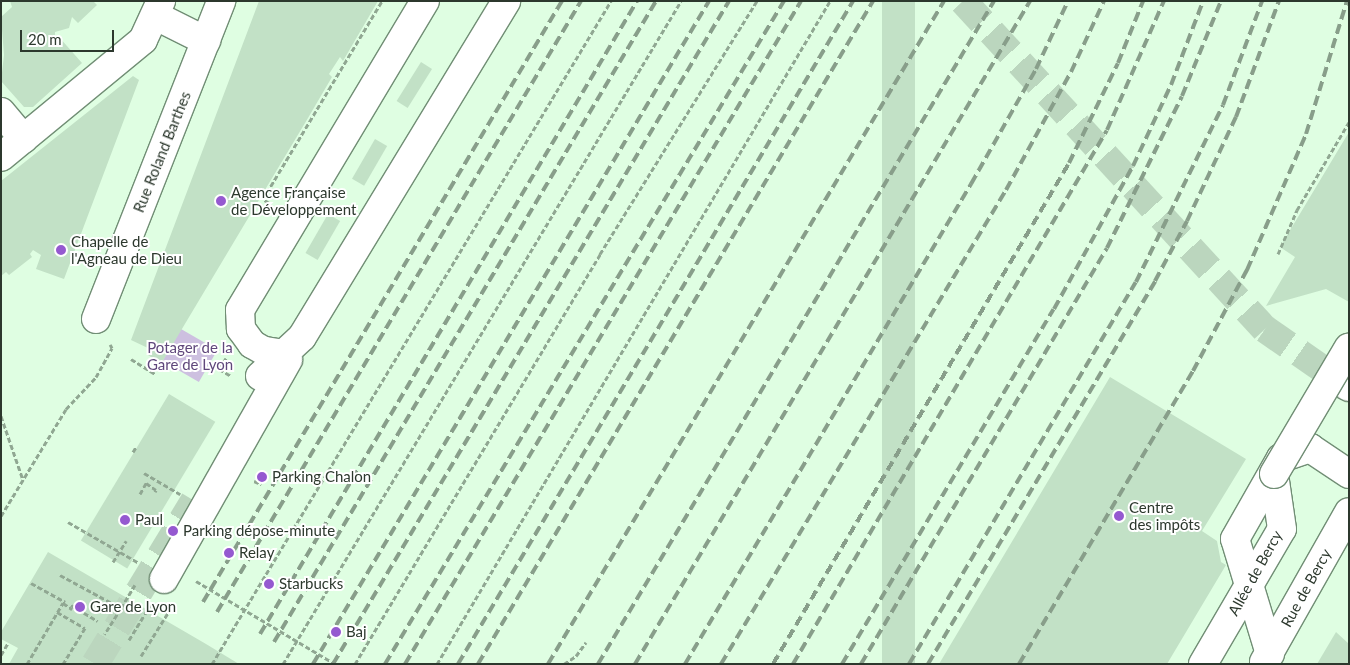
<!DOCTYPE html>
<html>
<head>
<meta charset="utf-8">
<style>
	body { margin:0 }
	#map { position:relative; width:1350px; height:665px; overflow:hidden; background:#dffee2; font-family:Lato,sans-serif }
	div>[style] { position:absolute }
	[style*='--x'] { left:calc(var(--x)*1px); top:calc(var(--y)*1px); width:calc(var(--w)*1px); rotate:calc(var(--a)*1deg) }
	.green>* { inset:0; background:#cdc0e0; transform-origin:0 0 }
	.building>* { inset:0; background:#c2e1c6; transform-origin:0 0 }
	.minor-tunnel>* { height:28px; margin-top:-14px; transform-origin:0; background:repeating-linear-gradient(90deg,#bbd6be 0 28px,transparent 0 42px) }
	.path>* { height:3px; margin-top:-1.5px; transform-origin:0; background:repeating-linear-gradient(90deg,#90a792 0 5px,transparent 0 7.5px) }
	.roads { filter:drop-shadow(1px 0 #718e75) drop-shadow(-1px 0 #718e75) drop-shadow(0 1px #718e75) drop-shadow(0 -1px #718e75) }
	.minor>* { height:28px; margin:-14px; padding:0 14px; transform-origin:14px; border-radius:14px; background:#fff }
	.rail>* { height:4px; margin-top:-2px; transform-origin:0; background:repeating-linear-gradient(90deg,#889e8a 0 10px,transparent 0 15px) }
	.bridges { filter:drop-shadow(1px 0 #718e75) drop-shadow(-1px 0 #718e75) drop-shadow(0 1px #718e75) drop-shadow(0 -1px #718e75) }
	.minor-bridge>* { height:28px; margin:-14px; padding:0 14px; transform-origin:14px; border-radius:14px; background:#fff }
	.dots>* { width:14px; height:14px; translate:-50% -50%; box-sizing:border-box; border:2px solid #fff; border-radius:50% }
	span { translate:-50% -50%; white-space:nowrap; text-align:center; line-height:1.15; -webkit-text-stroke:4px #fff; paint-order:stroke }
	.street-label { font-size:15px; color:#2c382d }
	.poi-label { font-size:15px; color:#2c382d }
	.left { translate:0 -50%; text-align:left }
	.park-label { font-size:15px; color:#5f477b }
	.frame { position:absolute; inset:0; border:2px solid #2c382d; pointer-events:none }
	.scale { position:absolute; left:20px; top:30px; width:94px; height:22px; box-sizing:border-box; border:2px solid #2c382d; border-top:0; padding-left:6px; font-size:15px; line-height:18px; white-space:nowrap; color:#2c382d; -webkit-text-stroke:4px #fff; paint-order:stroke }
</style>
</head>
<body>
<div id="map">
	<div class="green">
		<div style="left:181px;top:329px;width:42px;height:37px;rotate:30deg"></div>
	</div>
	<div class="building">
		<div style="clip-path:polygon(10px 1px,93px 1px,97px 5px,78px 23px,72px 17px,69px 28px,55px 32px,55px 37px,59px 37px,82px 63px,33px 107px,24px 107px,1px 81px,4px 55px,1px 17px,12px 7px)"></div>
		<div style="clip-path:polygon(259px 1px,378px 1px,343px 61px,340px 57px,329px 74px,332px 77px,308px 118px,161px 364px,148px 355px,150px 349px,131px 340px)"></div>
		<div style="left:882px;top:1px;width:33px;height:672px"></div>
		<div style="left:421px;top:62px;width:13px;height:46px;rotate:32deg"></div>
		<div style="clip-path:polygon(133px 76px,139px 80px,64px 279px,36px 269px,41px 255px,33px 250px,30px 254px,32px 257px,9px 275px,6px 272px,1px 276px,1px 181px)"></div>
		<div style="clip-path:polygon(1349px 132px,1349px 302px,1326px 289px,1266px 306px,1295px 257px,1280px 247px)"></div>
		<div style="left:375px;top:139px;width:14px;height:46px;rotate:30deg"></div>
		<div style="left:328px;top:214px;width:14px;height:45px;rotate:30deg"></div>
		<div style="clip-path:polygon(1110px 377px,1246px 459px,1202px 531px,1217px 541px,1221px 562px,1226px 565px,1167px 664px,939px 664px)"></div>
		<div style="left:169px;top:394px;width:54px;height:171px;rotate:31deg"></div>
		<div style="clip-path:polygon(48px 552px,206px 644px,239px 664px,9px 664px,18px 648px,1px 639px,1px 632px)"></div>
		<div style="clip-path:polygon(1336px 632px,1349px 644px,1349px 664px,1317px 664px)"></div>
	</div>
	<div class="minor-tunnel">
		<div style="--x:963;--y:1;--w:446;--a:47.4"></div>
		<div style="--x:1265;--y:329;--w:100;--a:34.8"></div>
		<div style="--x:95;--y:664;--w:191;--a:-58.7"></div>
	</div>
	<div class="path">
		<div style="--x:269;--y:203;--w:7;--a:-146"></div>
		<div style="--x:263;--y:199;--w:231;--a:-59"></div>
		<div style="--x:1278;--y:254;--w:48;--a:-66.6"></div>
		<div style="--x:1297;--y:210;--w:102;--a:-59.4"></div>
		<div style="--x:226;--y:358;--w:13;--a:122"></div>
		<div style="--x:219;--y:369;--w:14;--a:30"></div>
		<div style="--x:131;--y:359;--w:28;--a:32"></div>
		<div style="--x:1;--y:416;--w:68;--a:71"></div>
		<div style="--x:133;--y:452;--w:6;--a:-59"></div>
		<div style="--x:144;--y:473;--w:42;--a:30.3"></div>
		<div style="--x:254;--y:481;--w:8;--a:23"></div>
		<div style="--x:140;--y:494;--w:13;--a:-61"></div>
		<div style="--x:146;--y:483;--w:12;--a:35"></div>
		<div style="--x:156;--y:490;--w:2;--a:117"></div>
		<div style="--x:1;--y:516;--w:125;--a:-58.7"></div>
		<div style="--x:66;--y:409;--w:44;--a:-46.8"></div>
		<div style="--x:96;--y:377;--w:33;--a:-61"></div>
		<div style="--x:112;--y:348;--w:4;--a:-117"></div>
		<div style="--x:68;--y:522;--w:82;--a:30"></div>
		<div style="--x:113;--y:562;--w:25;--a:-58"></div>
		<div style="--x:60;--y:575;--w:69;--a:28.4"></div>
		<div style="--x:121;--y:608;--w:31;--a:122"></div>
		<div style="--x:196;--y:581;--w:162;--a:30.8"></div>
		<div style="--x:31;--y:583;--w:39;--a:29"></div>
		<div style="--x:71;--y:605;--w:31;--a:31"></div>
		<div style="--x:121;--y:608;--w:27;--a:-59"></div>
		<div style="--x:57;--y:612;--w:32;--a:30"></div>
		<div style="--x:85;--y:628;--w:42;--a:121.4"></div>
		<div style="--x:129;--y:640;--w:42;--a:-58.6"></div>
		<div style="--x:1;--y:655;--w:14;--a:-60"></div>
		<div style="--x:141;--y:656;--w:57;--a:-58"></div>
		<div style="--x:27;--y:664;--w:71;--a:-59.5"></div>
		<div style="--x:63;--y:603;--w:11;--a:34"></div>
		<div style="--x:212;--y:664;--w:774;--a:-58.96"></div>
		<div style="--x:283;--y:664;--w:773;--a:-59.02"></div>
		<div style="--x:355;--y:664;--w:478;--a:-59.1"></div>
		<div style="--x:600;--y:254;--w:298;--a:-58.2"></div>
		<div style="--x:437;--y:664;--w:771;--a:-59.34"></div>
		<div style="--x:564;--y:664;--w:14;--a:-34"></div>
		<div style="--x:576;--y:656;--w:17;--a:-54"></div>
	</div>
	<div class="roads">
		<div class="minor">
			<div style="--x:156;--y:16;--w:56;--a:26.6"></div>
			<div style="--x:1;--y:112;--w:35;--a:50"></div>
			<div style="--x:1;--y:157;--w:184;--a:-39.5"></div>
			<div style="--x:143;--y:40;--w:43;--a:-65.2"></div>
			<div style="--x:96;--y:319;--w:342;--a:-68.5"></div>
			<div style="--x:284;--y:354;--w:20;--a:-171"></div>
			<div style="--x:264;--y:351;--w:14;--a:-150"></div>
			<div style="--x:252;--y:344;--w:19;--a:-126"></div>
			<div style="--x:241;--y:329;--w:19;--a:-93"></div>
			<div style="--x:240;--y:310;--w:360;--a:-59.1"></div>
			<div style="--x:260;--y:376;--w:57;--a:-42.9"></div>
			<div style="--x:302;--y:337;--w:393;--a:-58.7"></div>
			<div style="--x:1347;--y:386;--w:2;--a:27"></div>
			<div style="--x:164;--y:579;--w:252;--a:-60.5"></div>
			<div style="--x:1270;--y:654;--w:120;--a:-106.9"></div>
			<div style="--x:1235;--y:539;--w:93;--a:-60.4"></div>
			<div style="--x:1281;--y:458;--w:31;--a:-19"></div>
			<div style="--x:1310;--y:448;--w:47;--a:33.7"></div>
			<div style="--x:1264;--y:662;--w:172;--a:-60.5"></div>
			<div style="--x:1203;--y:664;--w:156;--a:-59.7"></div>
			<div style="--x:1282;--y:529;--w:56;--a:-98.3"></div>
		</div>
	</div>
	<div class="rail">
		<div style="--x:203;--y:602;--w:700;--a:-59.15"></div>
		<div style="--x:217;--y:612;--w:711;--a:-59.22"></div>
		<div style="--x:260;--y:634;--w:737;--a:-59.22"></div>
		<div style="--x:274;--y:642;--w:746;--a:-59.21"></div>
		<div style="--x:313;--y:664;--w:772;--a:-59.15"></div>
		<div style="--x:333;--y:664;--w:772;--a:-59.15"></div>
		<div style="--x:385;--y:664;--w:774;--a:-58.96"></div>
		<div style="--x:405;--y:664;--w:772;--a:-59.15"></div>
		<div style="--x:458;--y:664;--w:772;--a:-59.21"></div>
		<div style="--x:478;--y:664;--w:772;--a:-59.21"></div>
		<div style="--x:548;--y:664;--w:772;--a:-59.15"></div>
		<div style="--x:598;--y:664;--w:772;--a:-59.15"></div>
		<div style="--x:635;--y:664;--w:772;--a:-59.21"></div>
		<div style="--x:685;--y:664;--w:559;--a:-59.21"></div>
		<div style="--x:971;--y:184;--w:132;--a:-60.5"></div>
		<div style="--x:1036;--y:69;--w:75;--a:-64.8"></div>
		<div style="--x:721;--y:664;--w:553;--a:-58.98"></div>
		<div style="--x:1006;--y:190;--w:135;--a:-61.2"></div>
		<div style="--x:1071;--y:72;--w:78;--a:-65.1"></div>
		<div style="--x:773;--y:664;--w:582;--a:-59.42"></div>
		<div style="--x:1069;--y:163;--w:111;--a:-63.9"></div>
		<div style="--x:1118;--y:63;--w:67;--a:-68"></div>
		<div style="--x:793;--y:664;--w:619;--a:-59.54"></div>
		<div style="--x:1107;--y:130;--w:141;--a:-66.2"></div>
		<div style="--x:842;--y:664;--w:413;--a:-59.2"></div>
		<div style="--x:1054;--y:309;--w:163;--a:-61.1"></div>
		<div style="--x:1133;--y:166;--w:89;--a:-64.9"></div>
		<div style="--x:1171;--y:85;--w:90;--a:-69.1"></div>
		<div style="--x:861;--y:664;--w:483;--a:-59.4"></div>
		<div style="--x:1107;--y:248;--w:169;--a:-63.7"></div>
		<div style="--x:1182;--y:96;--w:103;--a:-67.7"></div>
		<div style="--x:909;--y:664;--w:444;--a:-59.3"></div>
		<div style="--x:1136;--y:282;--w:197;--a:-63.8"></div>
		<div style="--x:1223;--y:105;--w:111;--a:-69.4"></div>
		<div style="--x:928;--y:664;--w:445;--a:-59.3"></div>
		<div style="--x:1155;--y:281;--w:68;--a:-61.9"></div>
		<div style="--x:1187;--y:221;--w:115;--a:-64.8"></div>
		<div style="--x:1236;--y:117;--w:124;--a:-69.7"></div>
		<div style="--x:1019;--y:664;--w:341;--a:-59.3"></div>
		<div style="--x:1193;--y:371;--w:115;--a:-61.9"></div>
		<div style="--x:1247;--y:270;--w:148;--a:-66.5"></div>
		<div style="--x:1306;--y:134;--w:139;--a:-72.9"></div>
	</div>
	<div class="bridges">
		<div class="minor-bridge">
			<div style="--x:1274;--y:474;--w:147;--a:-59.4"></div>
		</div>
	</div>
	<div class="dots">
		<div style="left:221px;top:201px;background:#9559d0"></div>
		<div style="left:61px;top:250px;background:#9559d0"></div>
		<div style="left:262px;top:477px;background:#9559d0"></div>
		<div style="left:1119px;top:516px;background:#9559d0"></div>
		<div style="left:125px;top:520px;background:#9559d0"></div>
		<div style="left:173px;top:531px;background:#9559d0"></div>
		<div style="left:229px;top:553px;background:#9559d0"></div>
		<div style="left:269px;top:584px;background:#9559d0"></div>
		<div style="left:80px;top:607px;background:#9559d0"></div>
		<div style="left:336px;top:632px;background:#9559d0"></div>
	</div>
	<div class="street-label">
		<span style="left:162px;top:152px;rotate:-68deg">Rue Roland Barthes</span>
		<span style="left:1255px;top:573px;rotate:-61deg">Allée de Bercy</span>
		<span style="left:1306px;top:588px;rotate:-61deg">Rue de Bercy</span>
	</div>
	<div class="poi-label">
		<span class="left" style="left:231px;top:201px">Agence Française<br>de Développement</span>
		<span class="left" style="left:71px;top:250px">Chapelle de<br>l'Agneau de Dieu</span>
		<span class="left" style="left:272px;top:477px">Parking Chalon</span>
		<span class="left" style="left:1129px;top:516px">Centre<br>des impôts</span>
		<span class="left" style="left:135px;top:520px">Paul</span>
		<span class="left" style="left:183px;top:531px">Parking dépose-minute</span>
		<span class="left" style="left:239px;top:553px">Relay</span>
		<span class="left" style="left:279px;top:584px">Starbucks</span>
		<span class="left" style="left:90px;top:607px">Gare de Lyon</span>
		<span class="left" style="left:346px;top:632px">Baj</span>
	</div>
	<div class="park-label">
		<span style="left:190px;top:356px">Potager de la<br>Gare de Lyon</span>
	</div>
	<div class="frame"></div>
	<div class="scale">20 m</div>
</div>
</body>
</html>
